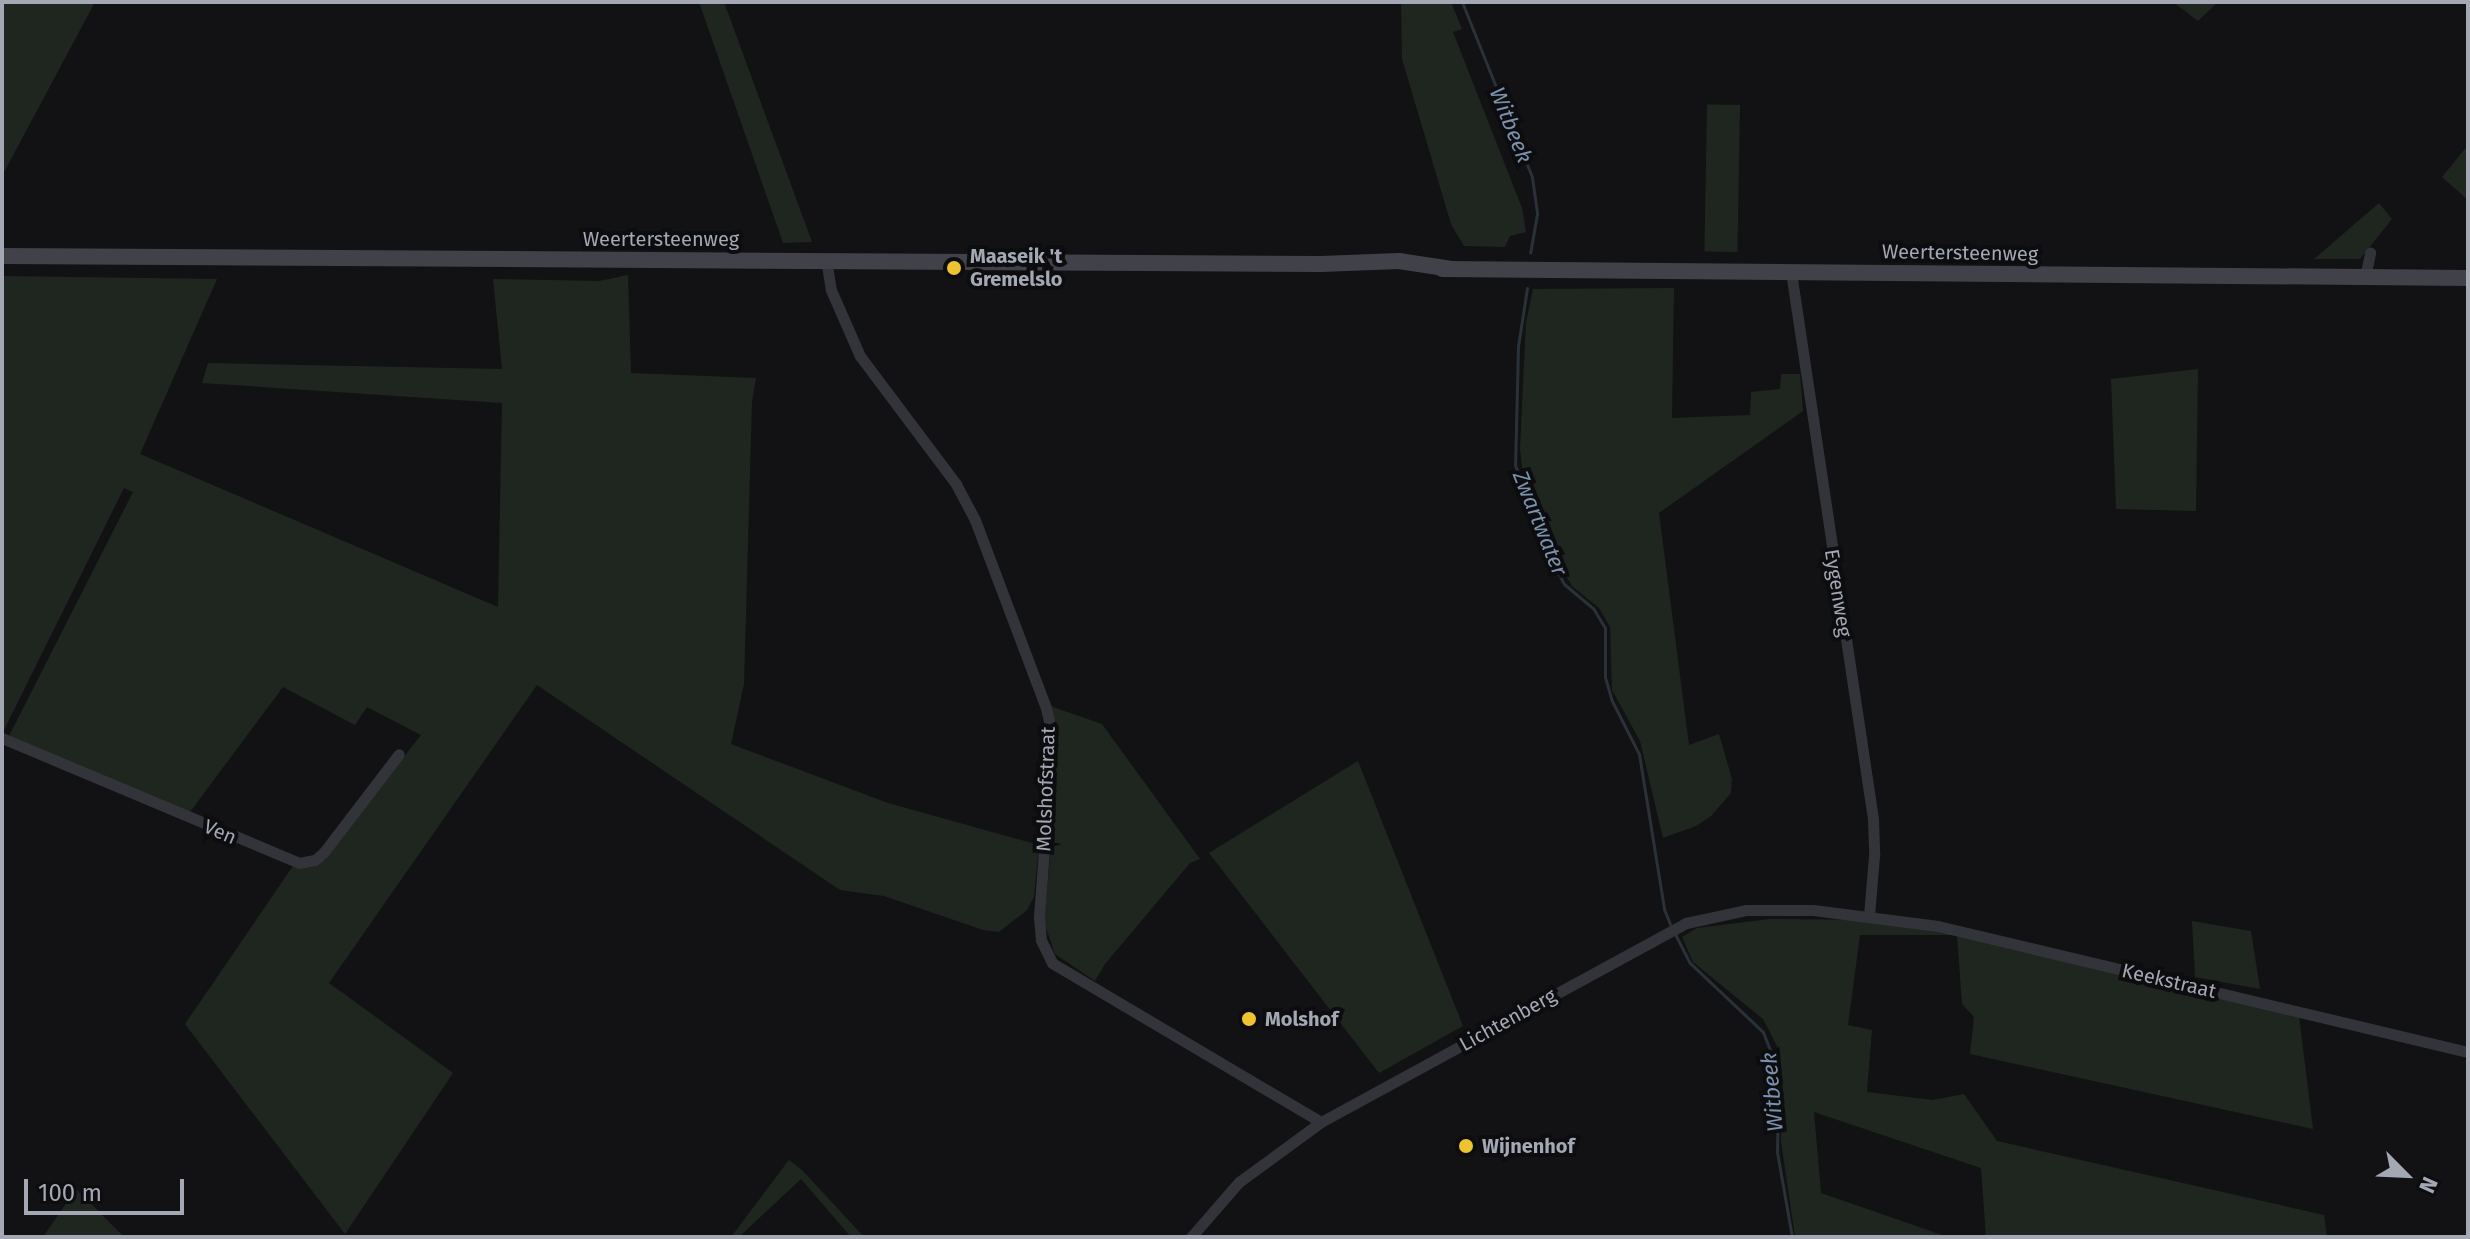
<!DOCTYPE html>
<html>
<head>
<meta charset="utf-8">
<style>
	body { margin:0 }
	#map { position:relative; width:2470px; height:1239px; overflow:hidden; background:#121214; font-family:"Fira Sans",sans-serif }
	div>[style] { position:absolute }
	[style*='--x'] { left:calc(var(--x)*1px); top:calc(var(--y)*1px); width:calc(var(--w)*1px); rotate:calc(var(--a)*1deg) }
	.green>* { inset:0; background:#1f2620; transform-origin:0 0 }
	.stream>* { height:3px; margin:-1.5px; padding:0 1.5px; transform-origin:1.5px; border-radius:1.5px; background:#2b3139 }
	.minor>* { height:11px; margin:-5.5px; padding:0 5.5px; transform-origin:5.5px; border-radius:5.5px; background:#333439 }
	.secondary>* { height:16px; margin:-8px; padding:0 8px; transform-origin:8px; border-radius:8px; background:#414249 }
	.dots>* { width:22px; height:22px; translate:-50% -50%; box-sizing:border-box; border:4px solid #0d0d0f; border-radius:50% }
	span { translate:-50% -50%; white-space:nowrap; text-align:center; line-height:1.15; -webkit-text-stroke:8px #0d0d0f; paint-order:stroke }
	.street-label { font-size:20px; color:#a4a7b4 }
	.poi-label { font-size:20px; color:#a4a7b4; font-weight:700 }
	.left { translate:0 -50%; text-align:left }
	.water-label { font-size:22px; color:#7b91af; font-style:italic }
	.frame { position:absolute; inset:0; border:4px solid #a4a7b4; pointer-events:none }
	.north { position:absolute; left:2366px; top:1135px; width:80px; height:80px; -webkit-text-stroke:6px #0d0d0f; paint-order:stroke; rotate:114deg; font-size:22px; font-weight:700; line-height:32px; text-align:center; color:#a4a7b4 }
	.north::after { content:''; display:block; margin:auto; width:28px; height:36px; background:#a4a7b4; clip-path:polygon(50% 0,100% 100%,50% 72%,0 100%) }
	.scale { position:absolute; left:24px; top:1179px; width:160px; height:36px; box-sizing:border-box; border:4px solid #a4a7b4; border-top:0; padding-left:10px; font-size:24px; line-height:28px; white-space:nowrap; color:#a4a7b4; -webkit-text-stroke:6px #0d0d0f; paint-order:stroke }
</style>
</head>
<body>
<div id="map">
	<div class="green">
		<div style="clip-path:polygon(2px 2px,95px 2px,2px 176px)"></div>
		<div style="clip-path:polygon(699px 2px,724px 2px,812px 242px,783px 243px)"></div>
		<div style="clip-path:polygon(1401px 2px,1451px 2px,1462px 29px,1453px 32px,1522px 208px,1526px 232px,1510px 236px,1505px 247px,1464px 246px,1451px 224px,1402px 59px)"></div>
		<div style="clip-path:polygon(2173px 2px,2218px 2px,2198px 21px)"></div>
		<div style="left:1740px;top:105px;width:147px;height:33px;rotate:91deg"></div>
		<div style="clip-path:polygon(2468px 145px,2468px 200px,2442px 177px)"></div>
		<div style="clip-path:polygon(2379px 203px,2392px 219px,2360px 259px,2314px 259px)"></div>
		<div style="clip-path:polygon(628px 275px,631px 373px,756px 378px,752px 402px,744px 684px,731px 744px,888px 803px,1039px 845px,1034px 897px,1027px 910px,999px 932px,983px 930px,884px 896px,840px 890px,537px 685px,329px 983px,453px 1073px,345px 1234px,185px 1024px,293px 866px,328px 853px,421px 735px,367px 707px,355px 725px,283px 687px,187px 816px,8px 738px,133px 492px,124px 488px,2px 734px,2px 276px,217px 279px,140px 454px,498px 607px,502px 403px,202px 383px,208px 363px,502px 369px,493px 279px,599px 281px)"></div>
		<div style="clip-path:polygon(1674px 288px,1672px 418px,1750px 415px,1751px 392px,1780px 389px,1781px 374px,1800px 374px,1803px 411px,1659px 513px,1689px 745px,1719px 734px,1732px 779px,1731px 793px,1711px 816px,1696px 826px,1663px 838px,1640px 741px,1612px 690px,1610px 627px,1599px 608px,1572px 586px,1559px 564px,1543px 510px,1523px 474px,1520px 449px,1526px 322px,1533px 289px)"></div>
		<div style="clip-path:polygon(2198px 369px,2196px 511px,2116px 509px,2111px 379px)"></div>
		<div style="clip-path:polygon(1050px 706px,1102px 724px,1200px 859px,1190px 863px,1105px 964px,1095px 981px,1055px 954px,1044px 922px,1055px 804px,1056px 742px)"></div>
		<div style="clip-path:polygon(1358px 761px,1463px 1026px,1379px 1073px,1209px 853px)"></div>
		<div style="clip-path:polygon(1770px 919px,1867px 920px,1957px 935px,2299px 1016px,2313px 1129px,1970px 1054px,1974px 1017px,1962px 1004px,1957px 935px,1860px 935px,1848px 1025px,1872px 1030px,1867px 1092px,1933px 1100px,1964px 1094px,1997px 1141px,2324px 1215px,2327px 1237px,1986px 1237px,1981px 1168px,1814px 1112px,1821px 1193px,1948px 1237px,1795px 1237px,1781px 1141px,1783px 1080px,1777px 1046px,1763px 1019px,1693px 962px,1682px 937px,1697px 928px)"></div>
		<div style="clip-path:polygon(2192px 921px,2251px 931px,2260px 989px,2195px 977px)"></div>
		<div style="clip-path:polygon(789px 1160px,802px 1170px,864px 1237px,851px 1237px,801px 1179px,739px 1237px,731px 1237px)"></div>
		<div style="clip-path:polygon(76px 1189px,124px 1237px,43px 1237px)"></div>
	</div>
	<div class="stream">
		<div style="--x:1462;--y:2;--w:188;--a:68.2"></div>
		<div style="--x:1532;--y:177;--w:37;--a:82"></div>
		<div style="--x:1537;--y:214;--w:39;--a:100"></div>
		<div style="--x:1527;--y:288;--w:59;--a:98.8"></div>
		<div style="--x:1518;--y:346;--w:119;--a:91.4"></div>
		<div style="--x:1515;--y:465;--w:32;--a:70"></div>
		<div style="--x:1526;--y:495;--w:18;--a:52"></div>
		<div style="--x:1537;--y:509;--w:57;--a:73.8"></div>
		<div style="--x:1553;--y:564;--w:23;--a:61"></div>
		<div style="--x:1564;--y:584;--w:38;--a:40"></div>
		<div style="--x:1593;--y:608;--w:23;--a:59"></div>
		<div style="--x:1605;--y:628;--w:49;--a:90"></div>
		<div style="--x:1605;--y:677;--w:25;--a:74"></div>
		<div style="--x:1612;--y:701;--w:59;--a:63"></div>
		<div style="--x:1639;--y:754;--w:157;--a:80.8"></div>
		<div style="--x:1664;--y:909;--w:16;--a:68"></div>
		<div style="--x:1675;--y:934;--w:33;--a:63"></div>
		<div style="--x:1690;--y:963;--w:100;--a:43.4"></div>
		<div style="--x:1763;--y:1032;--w:28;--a:69"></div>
		<div style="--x:1773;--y:1058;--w:38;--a:83"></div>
		<div style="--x:1778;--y:1096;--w:56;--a:91"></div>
		<div style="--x:1777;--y:1152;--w:86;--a:80"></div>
	</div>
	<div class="minor">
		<div style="--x:826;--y:259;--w:31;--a:81"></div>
		<div style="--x:831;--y:290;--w:72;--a:66.3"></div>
		<div style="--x:860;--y:356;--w:160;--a:53.1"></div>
		<div style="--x:956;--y:484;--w:41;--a:62.2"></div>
		<div style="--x:975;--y:520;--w:201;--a:69.3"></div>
		<div style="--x:1046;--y:708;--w:23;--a:77"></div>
		<div style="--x:1051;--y:730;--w:27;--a:90"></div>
		<div style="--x:1051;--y:757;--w:160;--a:94.3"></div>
		<div style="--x:1039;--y:917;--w:23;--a:85"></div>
		<div style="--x:1041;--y:940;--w:25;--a:64"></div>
		<div style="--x:1052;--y:963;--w:312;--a:30.6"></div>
		<div style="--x:1791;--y:272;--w:553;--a:81.47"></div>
		<div style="--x:1873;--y:819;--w:37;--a:88"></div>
		<div style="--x:1874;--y:856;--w:60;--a:94.8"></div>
		<div style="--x:2365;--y:277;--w:25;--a:-78"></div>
		<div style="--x:2;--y:738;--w:322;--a:22.8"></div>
		<div style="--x:299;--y:863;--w:16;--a:-11"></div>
		<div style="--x:315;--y:860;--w:12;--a:-42"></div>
		<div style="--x:324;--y:852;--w:123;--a:-52.6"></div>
		<div style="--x:1191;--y:1237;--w:73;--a:-48.9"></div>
		<div style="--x:1239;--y:1182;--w:102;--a:-36.2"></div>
		<div style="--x:1321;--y:1122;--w:416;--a:-28.6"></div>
		<div style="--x:1686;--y:923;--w:61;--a:-12.2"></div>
		<div style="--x:1746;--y:910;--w:67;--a:0"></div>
		<div style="--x:1813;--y:910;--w:126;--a:7.3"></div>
		<div style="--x:1938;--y:926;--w:545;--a:13.37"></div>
	</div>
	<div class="secondary">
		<div style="--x:2;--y:256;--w:1319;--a:0.35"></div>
		<div style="--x:1321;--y:264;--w:78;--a:-2.2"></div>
		<div style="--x:1399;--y:261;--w:53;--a:8.7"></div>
		<div style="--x:1442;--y:269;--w:1026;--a:0.5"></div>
	</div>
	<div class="dots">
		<div style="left:954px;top:268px;background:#efc22f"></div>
		<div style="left:1249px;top:1019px;background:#efc22f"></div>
		<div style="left:1466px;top:1146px;background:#efc22f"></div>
	</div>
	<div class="street-label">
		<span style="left:661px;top:239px">Weertersteenweg</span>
		<span style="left:1960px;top:253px;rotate:1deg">Weertersteenweg</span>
		<span style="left:1838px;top:593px;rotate:81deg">Eygenweg</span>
		<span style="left:1046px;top:789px;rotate:-88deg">Molshofstraat</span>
		<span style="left:220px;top:832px;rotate:23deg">Ven</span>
		<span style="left:2169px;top:981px;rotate:13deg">Keekstraat</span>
		<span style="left:1508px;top:1020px;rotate:-29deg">Lichtenberg</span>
	</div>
	<div class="poi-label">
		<span class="left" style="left:970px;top:268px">Maaseik 't<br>Gremelslo</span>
		<span class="left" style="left:1265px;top:1019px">Molshof</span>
		<span class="left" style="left:1482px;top:1146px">Wijnenhof</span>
	</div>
	<div class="water-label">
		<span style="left:1511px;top:125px;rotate:68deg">Witbeek</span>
		<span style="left:1540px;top:523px;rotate:68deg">Zwartwater</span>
		<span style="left:1772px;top:1092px;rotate:-95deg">Witbeek</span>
	</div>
	<div class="frame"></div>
	<div class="north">N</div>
	<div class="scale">100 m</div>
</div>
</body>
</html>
